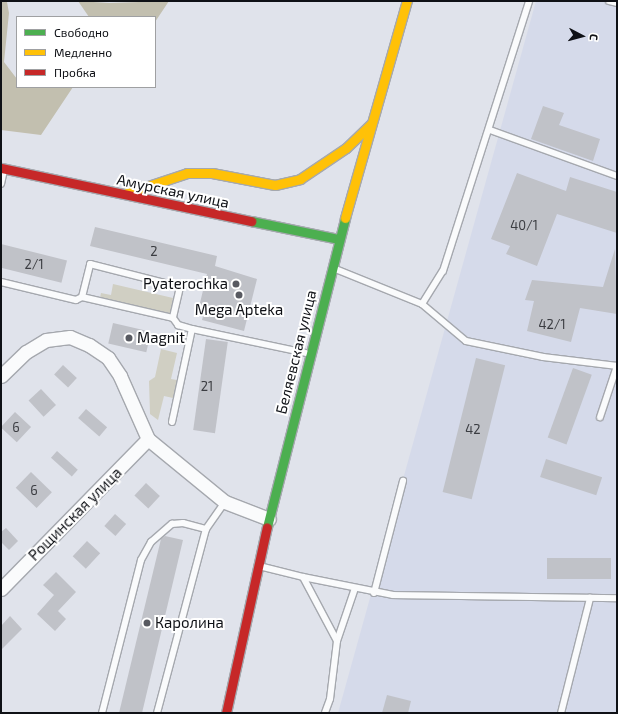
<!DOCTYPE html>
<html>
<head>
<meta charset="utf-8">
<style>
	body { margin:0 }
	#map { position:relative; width:618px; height:714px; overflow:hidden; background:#e0e3eb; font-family:"Exo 2",sans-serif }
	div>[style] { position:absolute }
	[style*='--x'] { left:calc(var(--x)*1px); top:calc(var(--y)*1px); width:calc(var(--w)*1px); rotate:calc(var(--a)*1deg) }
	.built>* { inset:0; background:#d5daea }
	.green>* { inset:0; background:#d0cfc3 }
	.forest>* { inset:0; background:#c2bfaf }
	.building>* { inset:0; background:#c0c2c8; transform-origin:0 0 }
	.roads { filter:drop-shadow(1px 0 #a5a8ae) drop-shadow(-1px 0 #a5a8ae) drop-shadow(0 1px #a5a8ae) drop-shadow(0 -1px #a5a8ae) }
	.lane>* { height:6px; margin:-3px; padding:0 3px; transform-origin:3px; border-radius:3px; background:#fafbfc }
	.street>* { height:13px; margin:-6.5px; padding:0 6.5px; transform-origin:6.5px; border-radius:6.5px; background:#fafbfc }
	.fast>* { height:9px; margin:-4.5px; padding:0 4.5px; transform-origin:4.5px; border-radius:4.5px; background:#4caf50 }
	.slow>* { height:9px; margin:-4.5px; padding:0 4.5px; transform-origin:4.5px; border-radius:4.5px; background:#ffc107 }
	.jam>* { height:9px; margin:-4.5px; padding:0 4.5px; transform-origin:4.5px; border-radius:4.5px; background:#c62828 }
	.dots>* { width:11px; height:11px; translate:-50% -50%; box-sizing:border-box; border:2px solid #fff; border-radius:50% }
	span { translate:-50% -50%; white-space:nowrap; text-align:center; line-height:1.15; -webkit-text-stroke:4px #fff; paint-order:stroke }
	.number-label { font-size:13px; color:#3b3d42 }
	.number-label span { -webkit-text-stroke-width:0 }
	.street-label { font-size:15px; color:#0f1116 }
	.poi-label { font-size:15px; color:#0f1116 }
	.right { translate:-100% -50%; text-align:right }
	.left { translate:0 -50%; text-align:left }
	.frame { position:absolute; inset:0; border:2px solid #0f1116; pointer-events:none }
	.legend { position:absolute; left:16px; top:16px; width:140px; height:72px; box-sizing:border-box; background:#fff; border:1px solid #9fa0a2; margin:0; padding:5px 7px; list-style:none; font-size:12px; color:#0f1116 }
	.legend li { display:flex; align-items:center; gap:8px; height:20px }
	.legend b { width:20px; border:1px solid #9fa0a2 }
	.north { position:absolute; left:562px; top:16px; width:40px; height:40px; -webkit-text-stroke:3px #fff; paint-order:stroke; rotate:96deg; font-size:11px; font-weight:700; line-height:16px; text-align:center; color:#0f1116 }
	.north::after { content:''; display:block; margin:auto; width:14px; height:18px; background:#0f1116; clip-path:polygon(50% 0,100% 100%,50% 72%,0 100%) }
</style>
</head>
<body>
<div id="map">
	<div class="built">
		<div style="clip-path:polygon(536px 1px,617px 1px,617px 713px,338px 713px)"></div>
	</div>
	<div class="green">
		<div style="clip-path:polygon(113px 284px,173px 298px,170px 314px,100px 298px,101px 293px,111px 295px)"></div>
		<div style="clip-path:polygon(161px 349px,177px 353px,171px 379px,177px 380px,173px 398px,164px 396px,158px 420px,150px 414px,149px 381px,155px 377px)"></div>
	</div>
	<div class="forest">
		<div style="clip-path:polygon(1px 1px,7px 2px,9px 13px,4px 62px,17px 79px,17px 87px,73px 87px,41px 135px,1px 130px)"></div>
		<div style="clip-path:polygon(78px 1px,109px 3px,169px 1px,155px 22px,155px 17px,89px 17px)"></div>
	</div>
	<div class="building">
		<div style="clip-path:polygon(543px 106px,564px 113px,559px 125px,600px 139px,593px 161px,531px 139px)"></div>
		<div style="clip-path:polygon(517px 173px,566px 191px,570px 177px,617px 192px,617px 233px,557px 214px,537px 266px,506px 254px,510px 246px,491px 239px)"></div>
		<div style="clip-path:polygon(95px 227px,217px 256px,215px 266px,257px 279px,244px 331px,202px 320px,205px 309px,199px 307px,207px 274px,90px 246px)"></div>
		<div style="left:1px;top:244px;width:68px;height:23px;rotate:14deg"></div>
		<div style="clip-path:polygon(615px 249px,617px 314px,580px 308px,571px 342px,527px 331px,534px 301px,525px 300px,532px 280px,603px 287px)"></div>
		<div style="left:113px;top:323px;width:39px;height:21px;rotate:13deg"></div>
		<div style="left:206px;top:339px;width:22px;height:92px;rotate:8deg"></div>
		<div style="left:476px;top:358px;width:30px;height:138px;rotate:14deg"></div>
		<div style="left:63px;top:365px;width:19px;height:13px;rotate:43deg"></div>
		<div style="left:573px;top:368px;width:20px;height:74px;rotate:20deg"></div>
		<div style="left:41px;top:389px;width:22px;height:17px;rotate:47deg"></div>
		<div style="left:86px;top:409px;width:28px;height:12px;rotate:41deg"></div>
		<div style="left:15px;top:412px;width:22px;height:21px;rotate:43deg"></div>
		<div style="left:57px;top:451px;width:28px;height:9px;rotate:42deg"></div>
		<div style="left:546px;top:459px;width:59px;height:19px;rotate:18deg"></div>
		<div style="left:31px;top:472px;width:29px;height:22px;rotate:44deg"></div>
		<div style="left:146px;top:483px;width:19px;height:17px;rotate:43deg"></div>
		<div style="left:115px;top:514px;width:15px;height:16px;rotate:42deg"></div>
		<div style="clip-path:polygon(6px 528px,18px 541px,9px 550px,1px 542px,1px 532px)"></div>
		<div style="clip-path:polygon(165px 536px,183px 540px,142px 713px,119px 713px,161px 539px)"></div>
		<div style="left:87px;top:541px;width:18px;height:21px;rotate:43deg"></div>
		<div style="left:611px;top:558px;width:21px;height:64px;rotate:90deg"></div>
		<div style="clip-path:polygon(56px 572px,76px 592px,58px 611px,66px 619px,55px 631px,37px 614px,54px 595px,43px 585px)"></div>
		<div style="clip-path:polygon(10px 616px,22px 629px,1px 650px,1px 626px)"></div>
		<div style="clip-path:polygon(387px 695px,411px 701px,408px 713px,382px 713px)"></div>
	</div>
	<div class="roads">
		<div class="lane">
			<div style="--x:609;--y:1;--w:8;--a:14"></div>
			<div style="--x:490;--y:130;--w:135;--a:19.9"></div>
			<div style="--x:1;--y:184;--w:14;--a:-78"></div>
			<div style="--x:333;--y:268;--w:96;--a:22"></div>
			<div style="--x:422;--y:304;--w:57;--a:40.1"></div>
			<div style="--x:466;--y:341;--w:79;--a:11.7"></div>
			<div style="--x:543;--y:357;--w:75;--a:6.9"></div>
			<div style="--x:617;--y:366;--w:54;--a:108.4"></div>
			<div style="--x:1;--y:282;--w:77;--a:13.5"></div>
			<div style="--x:76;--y:300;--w:7;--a:-27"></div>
			<div style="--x:82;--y:297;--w:34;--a:-76"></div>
			<div style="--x:90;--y:264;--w:93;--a:14.3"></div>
			<div style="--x:180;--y:287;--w:32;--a:103"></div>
			<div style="--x:173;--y:318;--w:9;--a:54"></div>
			<div style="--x:178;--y:325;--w:15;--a:16"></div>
			<div style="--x:82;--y:297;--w:93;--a:13"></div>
			<div style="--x:422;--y:304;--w:39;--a:-58"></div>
			<div style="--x:443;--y:271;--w:283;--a:-72.3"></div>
			<div style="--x:172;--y:422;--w:95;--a:-77.9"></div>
			<div style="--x:192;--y:329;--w:116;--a:11.9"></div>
			<div style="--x:259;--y:566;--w:45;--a:14"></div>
			<div style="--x:303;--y:577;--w:72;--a:62"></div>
			<div style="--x:337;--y:641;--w:58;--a:96.9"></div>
			<div style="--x:330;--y:699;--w:15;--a:110"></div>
			<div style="--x:303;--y:577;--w:92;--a:11.3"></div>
			<div style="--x:393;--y:595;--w:224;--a:0.8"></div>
			<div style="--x:374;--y:593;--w:116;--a:-75.5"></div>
			<div style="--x:337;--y:641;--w:56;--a:-71.2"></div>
			<div style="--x:102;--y:713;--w:158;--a:-75.7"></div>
			<div style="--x:141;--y:560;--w:21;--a:-61"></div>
			<div style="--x:151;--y:542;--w:28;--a:-41"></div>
			<div style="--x:172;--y:524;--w:11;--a:-5"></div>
			<div style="--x:183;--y:523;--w:24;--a:15"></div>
			<div style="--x:157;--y:713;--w:190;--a:-75.1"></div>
			<div style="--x:206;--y:529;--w:33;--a:-55"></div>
			<div style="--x:561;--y:713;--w:119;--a:-75.8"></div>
		</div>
		<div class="street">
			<div style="--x:1;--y:376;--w:35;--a:-44"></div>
			<div style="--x:26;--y:352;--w:23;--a:-31"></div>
			<div style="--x:46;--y:340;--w:24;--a:-7"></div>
			<div style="--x:70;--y:337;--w:21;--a:23"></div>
			<div style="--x:89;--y:345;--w:23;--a:34"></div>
			<div style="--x:108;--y:358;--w:22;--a:56"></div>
			<div style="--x:120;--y:376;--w:69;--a:66"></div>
			<div style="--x:148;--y:439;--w:99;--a:39.3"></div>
			<div style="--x:225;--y:502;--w:47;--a:21.1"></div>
			<div style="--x:1;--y:589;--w:210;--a:-45.6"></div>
		</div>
		<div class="fast">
			<div style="--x:251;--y:221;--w:90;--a:11.6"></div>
			<div style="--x:267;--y:527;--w:319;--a:-75.8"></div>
		</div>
		<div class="slow">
			<div style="--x:124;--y:194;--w:66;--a:-18.4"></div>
			<div style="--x:187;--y:173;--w:25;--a:0"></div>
			<div style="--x:212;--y:173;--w:64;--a:10.8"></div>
			<div style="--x:275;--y:185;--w:26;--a:-13"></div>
			<div style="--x:300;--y:179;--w:55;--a:-34"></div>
			<div style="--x:346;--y:148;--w:35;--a:-44"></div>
			<div style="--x:345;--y:218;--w:226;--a:-74.1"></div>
		</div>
		<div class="jam">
			<div style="--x:1;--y:168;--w:256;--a:12"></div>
			<div style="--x:226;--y:713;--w:190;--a:-77.6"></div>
		</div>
	</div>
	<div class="dots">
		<div style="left:236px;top:284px;background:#585a61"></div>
		<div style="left:239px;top:295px;background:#585a61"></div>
		<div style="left:129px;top:338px;background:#585a61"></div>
		<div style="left:147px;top:623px;background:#585a61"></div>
	</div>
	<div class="number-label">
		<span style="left:524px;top:225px">40/1</span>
		<span style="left:154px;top:251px">2</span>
		<span style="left:34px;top:264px">2/1</span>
		<span style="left:552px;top:324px">42/1</span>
		<span style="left:207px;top:386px">21</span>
		<span style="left:16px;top:427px">6</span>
		<span style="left:473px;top:429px">42</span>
		<span style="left:34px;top:490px">6</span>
	</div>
	<div class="street-label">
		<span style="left:173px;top:191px;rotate:12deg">Амурская улица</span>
		<span style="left:296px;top:352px;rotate:-76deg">Беляевская улица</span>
		<span style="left:75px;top:514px;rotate:-45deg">Рощинская улица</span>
	</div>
	<div class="poi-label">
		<span class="right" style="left:228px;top:284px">Pyaterochka</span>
		<span style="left:239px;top:310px">Mega Apteka</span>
		<span class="left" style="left:137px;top:338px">Magnit</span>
		<span class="left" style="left:155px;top:623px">Каролина</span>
	</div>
	<div class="frame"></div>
	<ul class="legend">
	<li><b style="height:5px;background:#4caf50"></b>Свободно</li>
	<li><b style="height:5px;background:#ffc107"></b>Медленно</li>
	<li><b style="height:5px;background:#c62828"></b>Пробка</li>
	</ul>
	<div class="north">С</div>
</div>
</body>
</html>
